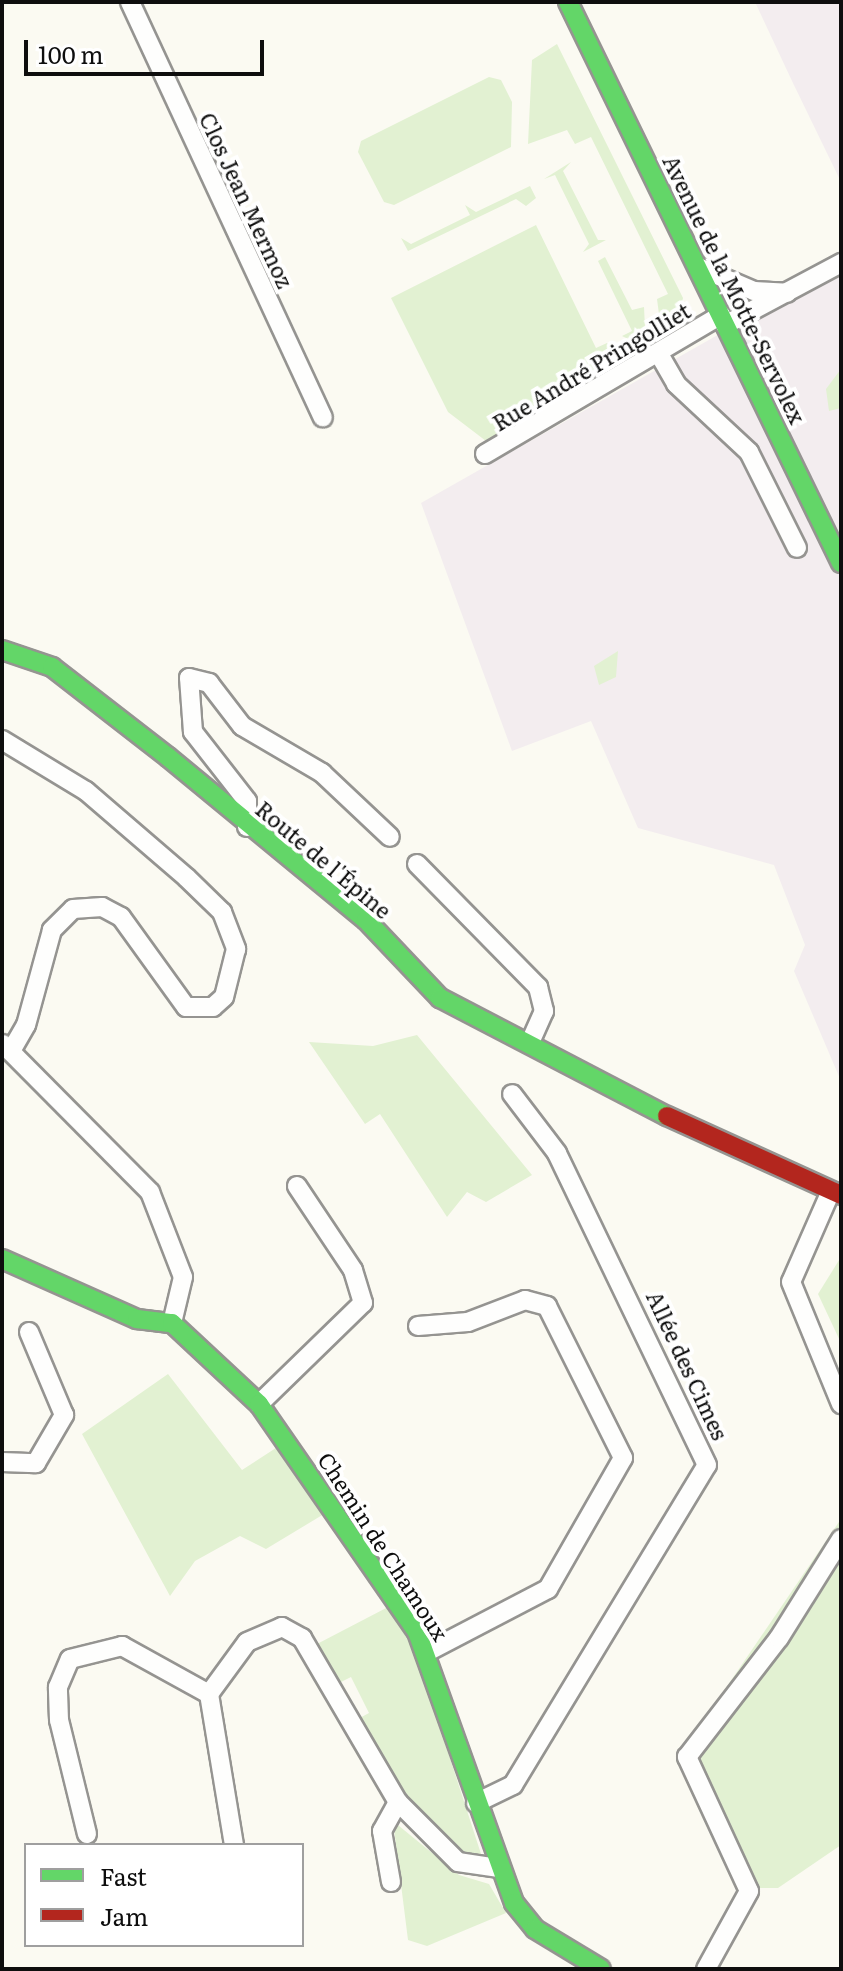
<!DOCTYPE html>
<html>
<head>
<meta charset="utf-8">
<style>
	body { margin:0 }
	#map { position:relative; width:843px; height:1971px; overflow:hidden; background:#fbfaf2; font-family:Literata,serif }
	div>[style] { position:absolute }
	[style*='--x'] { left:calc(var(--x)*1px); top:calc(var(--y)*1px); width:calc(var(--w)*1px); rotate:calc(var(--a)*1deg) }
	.industrial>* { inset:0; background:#f3edef }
	.green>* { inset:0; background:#e2f1d2 }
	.roads { filter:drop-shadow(2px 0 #959491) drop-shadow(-2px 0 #959491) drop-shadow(0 2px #959491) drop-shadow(0 -2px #959491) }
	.street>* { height:18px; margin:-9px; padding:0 9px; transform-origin:9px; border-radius:9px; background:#fefefd }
	.fast>* { height:18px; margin:-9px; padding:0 9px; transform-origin:9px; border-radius:9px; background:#63d668 }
	.jam>* { height:18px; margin:-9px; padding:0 9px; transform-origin:9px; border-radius:9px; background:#b3261e }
	span { translate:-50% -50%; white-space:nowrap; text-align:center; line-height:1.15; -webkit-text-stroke:8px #fff; paint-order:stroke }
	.street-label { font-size:22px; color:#0e0e0e }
	.frame { position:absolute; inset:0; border:4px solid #0e0e0e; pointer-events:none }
	.legend { position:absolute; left:24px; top:1843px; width:280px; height:104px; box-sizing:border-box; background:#fff; border:2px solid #9f9f9f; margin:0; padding:10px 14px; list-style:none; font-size:24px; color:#0e0e0e }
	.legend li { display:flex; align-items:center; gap:16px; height:40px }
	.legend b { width:40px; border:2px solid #9f9f9f }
	.scale { position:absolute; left:24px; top:40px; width:240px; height:36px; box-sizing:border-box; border:4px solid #0e0e0e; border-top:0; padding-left:10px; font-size:24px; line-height:28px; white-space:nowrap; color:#0e0e0e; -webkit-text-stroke:6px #fff; paint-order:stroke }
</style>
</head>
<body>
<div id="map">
	<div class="industrial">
		<div style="clip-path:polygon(755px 2px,841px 2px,841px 182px,792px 81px)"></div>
		<div style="clip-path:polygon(841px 265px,841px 1081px,794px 971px,805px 945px,774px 865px,638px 828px,591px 721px,512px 751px,421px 503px)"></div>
	</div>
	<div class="green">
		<div style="clip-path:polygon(557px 44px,683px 298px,679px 320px,662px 337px,657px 299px,668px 294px,591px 137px,575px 144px,567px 130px,528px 144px,532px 60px)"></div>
		<div style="clip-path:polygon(489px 77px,501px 80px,512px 102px,511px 147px,394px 205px,384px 202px,358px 152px,361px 141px)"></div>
		<div style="clip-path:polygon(571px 162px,563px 171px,598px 240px,606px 240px,583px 252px,589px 244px,555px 175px,544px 179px)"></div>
		<div style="clip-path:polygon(530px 186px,536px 198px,526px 206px,516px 199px,408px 251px,401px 238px,411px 244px,470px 215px,465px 205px,476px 212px)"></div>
		<div style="clip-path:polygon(536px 225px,596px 348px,607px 343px,625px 359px,507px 437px,486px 441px,448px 412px,391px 298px)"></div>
		<div style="clip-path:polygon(605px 257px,632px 310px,644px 307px,646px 348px,622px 336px,632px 331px,598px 261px)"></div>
		<div style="clip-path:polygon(841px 369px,841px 408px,829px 411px,826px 389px)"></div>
		<div style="clip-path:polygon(618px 651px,616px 677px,599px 685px,594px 666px)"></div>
		<div style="clip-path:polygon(417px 1035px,532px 1175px,486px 1202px,467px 1192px,447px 1217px,380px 1114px,365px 1124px,309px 1042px,373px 1046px)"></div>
		<div style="clip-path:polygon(841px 1257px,841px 1343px,818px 1294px)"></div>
		<div style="clip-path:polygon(168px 1374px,242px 1470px,282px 1444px,324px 1514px,266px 1549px,240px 1536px,195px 1561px,170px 1596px,82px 1434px)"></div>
		<div style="clip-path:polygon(841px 1519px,841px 1845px,778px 1888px,742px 1888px,679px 1757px)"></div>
		<div style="clip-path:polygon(390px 1606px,414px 1647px,482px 1857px,466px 1856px,405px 1797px,358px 1719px,369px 1713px,351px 1677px,339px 1683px,317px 1644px)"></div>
		<div style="clip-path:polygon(393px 1821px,459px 1875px,489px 1884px,506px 1913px,427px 1946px,408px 1940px)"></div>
	</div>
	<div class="roads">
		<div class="street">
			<div style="--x:130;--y:2;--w:458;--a:65.1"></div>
			<div style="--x:698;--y:267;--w:61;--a:23.2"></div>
			<div style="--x:754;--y:291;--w:33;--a:3"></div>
			<div style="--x:725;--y:325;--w:132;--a:-28.1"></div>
			<div style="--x:659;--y:354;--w:34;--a:60"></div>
			<div style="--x:676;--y:384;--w:100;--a:43"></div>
			<div style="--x:749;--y:452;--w:107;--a:63.4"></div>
			<div style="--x:485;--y:454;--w:274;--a:-30.5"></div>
			<div style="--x:2;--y:740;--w:98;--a:31.3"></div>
			<div style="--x:86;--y:791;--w:133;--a:40.7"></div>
			<div style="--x:187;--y:878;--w:49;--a:44.2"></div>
			<div style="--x:222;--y:912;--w:40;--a:69"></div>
			<div style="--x:236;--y:949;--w:49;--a:104"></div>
			<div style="--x:224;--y:997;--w:15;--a:138"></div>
			<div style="--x:213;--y:1007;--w:27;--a:180"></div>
			<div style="--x:186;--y:1007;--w:111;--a:-125.8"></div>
			<div style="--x:121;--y:917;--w:21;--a:-152"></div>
			<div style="--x:102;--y:907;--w:29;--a:176"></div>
			<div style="--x:73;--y:909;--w:30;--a:135"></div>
			<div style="--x:52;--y:930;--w:98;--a:105.3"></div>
			<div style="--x:26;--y:1025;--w:30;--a:120"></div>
			<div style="--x:247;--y:827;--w:26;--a:-90"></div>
			<div style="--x:247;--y:801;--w:88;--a:-128"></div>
			<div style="--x:193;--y:732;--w:54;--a:-94.2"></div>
			<div style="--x:189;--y:678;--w:21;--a:14"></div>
			<div style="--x:209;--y:683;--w:54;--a:52.5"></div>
			<div style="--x:242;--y:726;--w:93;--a:30.4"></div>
			<div style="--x:322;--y:773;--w:93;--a:43.3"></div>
			<div style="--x:417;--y:864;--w:173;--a:45.5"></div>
			<div style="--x:538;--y:987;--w:25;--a:76"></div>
			<div style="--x:544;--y:1011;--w:35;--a:114"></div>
			<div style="--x:3;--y:1044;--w:209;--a:45.2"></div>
			<div style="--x:150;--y:1192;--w:91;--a:68.8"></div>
			<div style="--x:183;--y:1277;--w:47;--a:103.4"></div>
			<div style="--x:831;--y:1191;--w:99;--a:113.7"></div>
			<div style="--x:791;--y:1282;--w:132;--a:67.7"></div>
			<div style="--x:418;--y:1326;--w:50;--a:-4.6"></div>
			<div style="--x:468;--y:1322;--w:61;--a:-21.1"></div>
			<div style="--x:525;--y:1300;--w:23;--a:15"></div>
			<div style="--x:547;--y:1306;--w:170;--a:63.4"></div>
			<div style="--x:623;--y:1458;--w:151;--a:119.8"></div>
			<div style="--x:548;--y:1589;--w:136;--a:152.5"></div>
			<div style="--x:259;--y:1404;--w:145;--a:-44.2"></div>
			<div style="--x:363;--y:1303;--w:34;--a:-107"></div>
			<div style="--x:353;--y:1270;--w:101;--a:-123.7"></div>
			<div style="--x:2;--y:1462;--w:34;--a:2"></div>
			<div style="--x:36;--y:1463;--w:56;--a:-59.7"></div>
			<div style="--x:64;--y:1415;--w:90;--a:-112.9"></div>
			<div style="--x:209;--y:1694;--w:153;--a:80.6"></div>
			<div style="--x:476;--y:1803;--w:41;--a:-25.9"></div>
			<div style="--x:513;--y:1785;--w:374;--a:-58.8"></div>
			<div style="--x:707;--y:1465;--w:346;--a:-115.7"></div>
			<div style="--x:557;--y:1153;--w:74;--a:-127.3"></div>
			<div style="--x:87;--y:1834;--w:117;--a:-103.8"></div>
			<div style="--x:59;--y:1720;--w:33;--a:-92"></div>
			<div style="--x:58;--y:1687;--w:30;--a:-67"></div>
			<div style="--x:70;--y:1659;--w:54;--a:-14"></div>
			<div style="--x:122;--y:1646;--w:99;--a:28.9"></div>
			<div style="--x:209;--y:1694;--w:64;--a:-53.8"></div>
			<div style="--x:247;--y:1642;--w:38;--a:-23"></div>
			<div style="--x:282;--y:1627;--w:23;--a:29"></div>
			<div style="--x:302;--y:1638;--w:190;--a:59.7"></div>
			<div style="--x:398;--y:1802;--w:85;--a:45"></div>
			<div style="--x:458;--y:1862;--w:40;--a:8.5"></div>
			<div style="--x:391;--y:1882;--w:52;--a:-100"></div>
			<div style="--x:382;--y:1831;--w:33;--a:-61"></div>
			<div style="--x:706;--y:1969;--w:89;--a:-61.1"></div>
			<div style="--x:749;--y:1891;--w:148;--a:-114.8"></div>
			<div style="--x:687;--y:1757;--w:150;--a:-52.3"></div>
			<div style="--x:779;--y:1638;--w:117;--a:-57.9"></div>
		</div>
		<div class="fast">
			<div style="--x:568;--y:2;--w:624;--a:64.05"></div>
			<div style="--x:2;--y:650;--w:53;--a:18.8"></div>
			<div style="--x:52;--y:667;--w:147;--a:37.8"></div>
			<div style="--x:168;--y:757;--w:256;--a:39.5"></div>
			<div style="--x:366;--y:920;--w:108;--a:46.5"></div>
			<div style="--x:440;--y:998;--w:256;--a:27.5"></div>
			<div style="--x:2;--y:1259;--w:148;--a:24"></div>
			<div style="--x:137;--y:1319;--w:35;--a:7"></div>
			<div style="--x:172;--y:1323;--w:119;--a:43"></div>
			<div style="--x:259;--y:1404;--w:277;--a:55.3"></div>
			<div style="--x:417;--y:1632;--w:288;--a:70.3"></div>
			<div style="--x:514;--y:1903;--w:33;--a:51"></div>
			<div style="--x:535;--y:1929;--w:77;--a:31.2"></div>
		</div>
		<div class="jam">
			<div style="--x:667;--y:1116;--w:191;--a:24.4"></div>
		</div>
	</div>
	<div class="street-label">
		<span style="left:247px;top:200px;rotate:65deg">Clos Jean Mermoz</span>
		<span style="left:735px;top:289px;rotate:64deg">Avenue de la Motte-Servolex</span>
		<span style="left:591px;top:366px;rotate:-31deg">Rue André Pringolliet</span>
		<span style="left:324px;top:859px;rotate:40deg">Route de l'Épine</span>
		<span style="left:688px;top:1365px;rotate:65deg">Allée des Cimes</span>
		<span style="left:384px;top:1546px;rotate:57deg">Chemin de Chamoux</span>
	</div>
	<div class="frame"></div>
	<ul class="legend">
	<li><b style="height:10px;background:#63d668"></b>Fast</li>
	<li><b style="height:10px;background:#b3261e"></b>Jam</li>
	</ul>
	<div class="scale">100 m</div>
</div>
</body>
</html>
